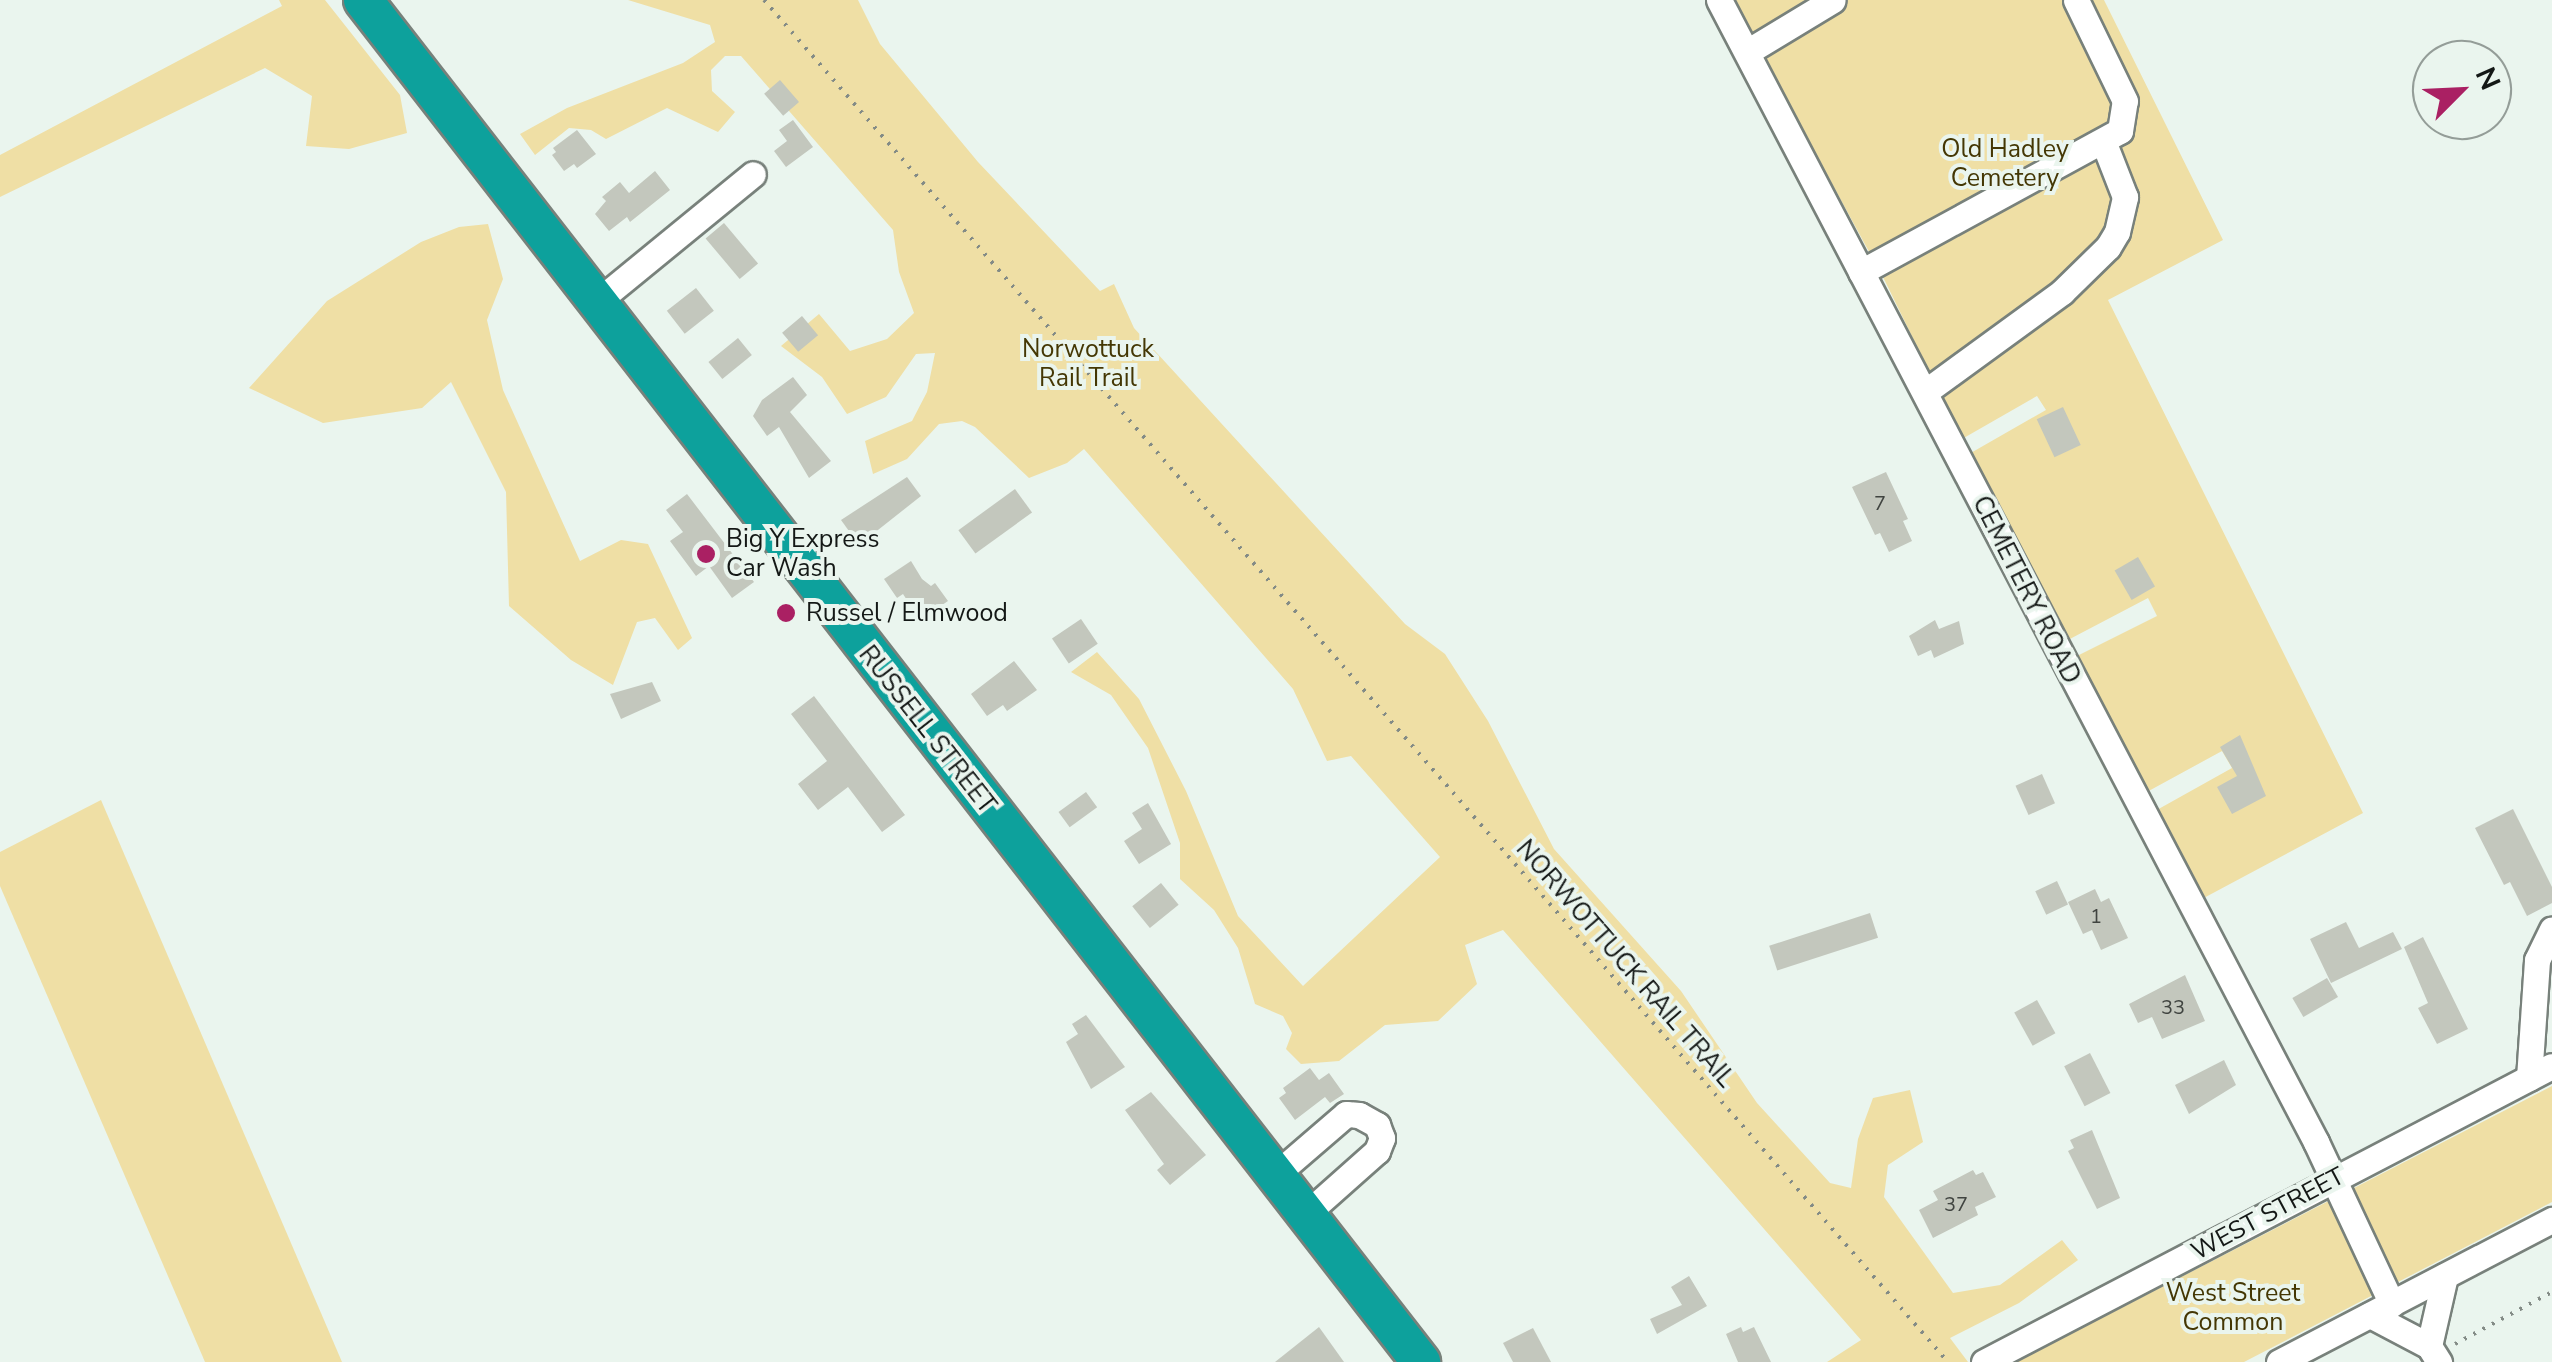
<!DOCTYPE html>
<html>
<head>
<meta charset="utf-8">
<style>
	body { margin:0 }
	#map { position:relative; width:2552px; height:1362px; overflow:hidden; background:#eaf5ee; font-family:"Nunito Sans",sans-serif }
	div>[style] { position:absolute }
	[style*='--x'] { left:calc(var(--x)*1px); top:calc(var(--y)*1px); width:calc(var(--w)*1px); rotate:calc(var(--a)*1deg) }
	.green>* { inset:0; background:#efdfa5 }
	.building>* { inset:0; background:#c3c7bd; transform-origin:0 0 }
	.path>* { height:4px; margin-top:-2px; transform-origin:0; background:repeating-linear-gradient(90deg,#838b86 0 2.5px,transparent 0 10.5px) }
	.roads { filter:drop-shadow(2px 0 #78817b) drop-shadow(-2px 0 #78817b) drop-shadow(0 2px #78817b) drop-shadow(0 -2px #78817b) }
	.minor>* { height:25px; margin:-12.5px; padding:0 12.5px; transform-origin:12.5px; border-radius:12.5px; background:#fff }
	.highway>* { height:38px; margin:-19px; padding:0 19px; transform-origin:19px; border-radius:19px; background:#0da19c }
	.dots>* { width:28px; height:28px; translate:-50% -50%; box-sizing:border-box; border:5px solid #eaf5ee; border-radius:50% }
	span { translate:-50% -50%; white-space:nowrap; text-align:center; line-height:1.15; -webkit-text-stroke:8px #eaf5ee; paint-order:stroke }
	.number-label { font-size:20px; color:#404440 }
	.number-label span { -webkit-text-stroke-width:0 }
	.park-label { font-size:25px; color:#443704 }
	.poi-label { font-size:25px; color:#141816 }
	.left { translate:0 -50%; text-align:left }
	.street-label { font-size:25px; color:#141816 }
	.north { position:absolute; left:2412px; top:40px; width:100px; height:100px; box-sizing:border-box; background:#eaf5ee; border:2px solid #949d98; border-radius:50%; rotate:66deg; font-size:28px; font-weight:700; line-height:40px; text-align:center; color:#141816 }
	.north::after { content:''; display:block; margin:auto; width:35px; height:45px; background:#aa2063; clip-path:polygon(50% 0,100% 100%,50% 72%,0 100%) }
</style>
</head>
<body>
<div id="map">
	<div class="green">
		<div style="clip-path:polygon(279px 0,325px 0,400px 95px,407px 133px,349px 149px,306px 146px,312px 96px,265px 68px,0 197px,0 155px,282px 6px)"></div>
		<div style="clip-path:polygon(628px 0,858px 0,880px 44px,978px 162px,1100px 291px,1114px 284px,1134px 328px,1405px 624px,1445px 654px,1488px 721px,1554px 849px,1681px 991px,1757px 1103px,1830px 1183px,1851px 1188px,1858px 1139px,1873px 1098px,1910px 1090px,1923px 1142px,1888px 1165px,1884px 1197px,1953px 1293px,2000px 1285px,2062px 1240px,2078px 1260px,2019px 1303px,1950px 1338px,1968px 1362px,1827px 1362px,1861px 1340px,1503px 930px,1465px 945px,1477px 984px,1438px 1021px,1385px 1025px,1339px 1061px,1301px 1064px,1286px 1049px,1292px 1033px,1283px 1016px,1255px 1004px,1238px 948px,1214px 910px,1180px 879px,1180px 843px,1148px 748px,1111px 695px,1071px 672px,1097px 652px,1139px 699px,1186px 791px,1238px 916px,1303px 986px,1440px 857px,1351px 756px,1327px 761px,1293px 689px,1084px 449px,1067px 463px,1029px 478px,975px 427px,962px 421px,939px 424px,907px 459px,873px 474px,865px 441px,912px 421px,927px 392px,935px 353px,916px 354px,886px 397px,847px 414px,822px 377px,781px 346px,819px 314px,850px 351px,887px 339px,914px 313px,899px 272px,893px 230px,741px 56px,725px 56px,711px 70px,712px 91px,735px 112px,718px 132px,667px 108px,606px 139px,591px 130px,569px 128px,535px 155px,520px 134px,567px 108px,683px 63px,715px 42px,710px 25px)"></div>
		<div style="clip-path:polygon(1732px 0,2104px 0,2223px 240px,2108px 300px,2363px 813px,2200px 900px,2155px 811px,2232px 768px,2222px 751px,2145px 793px,2075px 657px,2157px 616px,2148px 598px,2066px 641px,1969px 454px,2046px 410px,2037px 396px,1962px 439px,1885px 281px)"></div>
		<div style="clip-path:polygon(488px 224px,503px 279px,487px 320px,503px 390px,580px 561px,621px 540px,648px 544px,692px 638px,678px 650px,655px 618px,637px 622px,613px 685px,571px 660px,509px 606px,506px 492px,451px 382px,422px 408px,323px 423px,249px 388px,327px 301px,421px 242px,459px 227px)"></div>
		<div style="clip-path:polygon(101px 800px,342px 1362px,205px 1362px,0 886px,0 852px)"></div>
		<div style="clip-path:polygon(2552px 1086px,2552px 1202px,2244px 1362px,2016px 1362px)"></div>
	</div>
	<div class="building">
		<div style="left:780px;top:80px;width:29px;height:21px;rotate:49deg"></div>
		<div style="clip-path:polygon(793px 120px,813px 147px,786px 167px,774px 151px,787px 141px,779px 130px)"></div>
		<div style="clip-path:polygon(577px 130px,596px 154px,577px 168px,574px 164px,564px 171px,552px 155px,556px 152px,553px 148px)"></div>
		<div style="clip-path:polygon(655px 171px,670px 190px,630px 222px,627px 217px,609px 231px,595px 214px,606px 201px,602px 197px,620px 182px,629px 193px)"></div>
		<div style="left:724px;top:223px;width:53px;height:24px;rotate:50deg"></div>
		<div style="left:696px;top:288px;width:29px;height:37px;rotate:52deg"></div>
		<div style="left:802px;top:316px;width:25px;height:26px;rotate:50deg"></div>
		<div style="left:738px;top:338px;width:22px;height:38px;rotate:51deg"></div>
		<div style="clip-path:polygon(793px 377px,807px 395px,790px 412px,831px 461px,809px 478px,779px 427px,767px 436px,753px 416px,762px 400px)"></div>
		<div style="left:2063px;top:407px;width:42px;height:29px;rotate:65deg"></div>
		<div style="clip-path:polygon(1886px 472px,1908px 519px,1903px 521px,1912px 541px,1889px 552px,1880px 533px,1875px 535px,1852px 487px)"></div>
		<div style="clip-path:polygon(907px 477px,921px 496px,859px 545px,841px 520px)"></div>
		<div style="left:1015px;top:489px;width:29px;height:70px;rotate:54deg"></div>
		<div style="clip-path:polygon(687px 494px,754px 582px,732px 598px,709px 566px,696px 576px,670px 541px,683px 532px,666px 510px)"></div>
		<div style="left:2138px;top:557px;width:34px;height:27px;rotate:60deg"></div>
		<div style="clip-path:polygon(911px 561px,922px 579px,931px 586px,935px 583px,948px 601px,920px 620px,903px 594px,897px 598px,884px 579px)"></div>
		<div style="left:1081px;top:619px;width:30px;height:35px;rotate:56deg"></div>
		<div style="clip-path:polygon(1935px 620px,1939px 629px,1959px 621px,1964px 644px,1934px 658px,1931px 650px,1918px 656px,1909px 636px)"></div>
		<div style="clip-path:polygon(1014px 661px,1037px 690px,1007px 711px,1003px 705px,987px 716px,971px 694px)"></div>
		<div style="clip-path:polygon(652px 682px,661px 701px,621px 719px,610px 694px)"></div>
		<div style="clip-path:polygon(814px 696px,905px 815px,882px 832px,848px 787px,818px 810px,798px 784px,827px 761px,791px 714px)"></div>
		<div style="clip-path:polygon(2240px 735px,2266px 796px,2232px 814px,2217px 787px,2237px 776px,2220px 747px)"></div>
		<div style="left:2042px;top:774px;width:32px;height:29px;rotate:66deg"></div>
		<div style="left:1086px;top:792px;width:19px;height:34px;rotate:54deg"></div>
		<div style="clip-path:polygon(1148px 803px,1171px 844px,1139px 864px,1124px 841px,1142px 829px,1132px 813px)"></div>
		<div style="clip-path:polygon(2513px 809px,2552px 887px,2552px 903px,2527px 916px,2510px 882px,2504px 885px,2475px 828px)"></div>
		<div style="left:2057px;top:881px;width:26px;height:24px;rotate:65deg"></div>
		<div style="left:1161px;top:883px;width:28px;height:37px;rotate:51deg"></div>
		<div style="clip-path:polygon(2095px 889px,2101px 902px,2109px 898px,2128px 938px,2101px 950px,2092px 930px,2083px 934px,2068px 902px)"></div>
		<div style="left:1870px;top:913px;width:26px;height:106px;rotate:72deg"></div>
		<div style="clip-path:polygon(2346px 922px,2359px 948px,2393px 932px,2402px 949px,2331px 983px,2310px 939px)"></div>
		<div style="clip-path:polygon(2423px 937px,2468px 1029px,2437px 1044px,2418px 1008px,2428px 1003px,2404px 947px)"></div>
		<div style="clip-path:polygon(2185px 975px,2205px 1021px,2162px 1039px,2152px 1017px,2138px 1023px,2129px 1004px)"></div>
		<div style="left:2327px;top:978px;width:22px;height:40px;rotate:60deg"></div>
		<div style="left:2037px;top:1000px;width:38px;height:26px;rotate:61deg"></div>
		<div style="clip-path:polygon(1086px 1015px,1125px 1067px,1091px 1089px,1066px 1042px,1078px 1034px,1072px 1024px)"></div>
		<div style="left:2090px;top:1053px;width:45px;height:29px;rotate:63deg"></div>
		<div style="clip-path:polygon(2224px 1060px,2236px 1085px,2189px 1114px,2175px 1085px)"></div>
		<div style="clip-path:polygon(1310px 1068px,1319px 1080px,1329px 1073px,1344px 1094px,1330px 1103px,1325px 1097px,1295px 1120px,1279px 1098px,1286px 1093px,1283px 1088px)"></div>
		<div style="clip-path:polygon(1151px 1092px,1206px 1155px,1170px 1185px,1157px 1170px,1164px 1164px,1125px 1110px)"></div>
		<div style="clip-path:polygon(2092px 1130px,2120px 1198px,2097px 1209px,2068px 1151px,2074px 1148px,2070px 1140px)"></div>
		<div style="clip-path:polygon(1973px 1170px,1976px 1175px,1983px 1172px,1996px 1197px,1975px 1207px,1978px 1215px,1933px 1238px,1919px 1210px,1938px 1200px,1933px 1191px)"></div>
		<div style="clip-path:polygon(1689px 1276px,1707px 1306px,1657px 1334px,1650px 1319px,1682px 1305px,1671px 1287px)"></div>
		<div style="clip-path:polygon(1319px 1327px,1344px 1362px,1275px 1362px)"></div>
		<div style="clip-path:polygon(1741px 1327px,1743px 1332px,1754px 1327px,1771px 1362px,1738px 1362px,1726px 1334px)"></div>
		<div style="clip-path:polygon(1533px 1328px,1551px 1362px,1513px 1362px,1503px 1343px)"></div>
	</div>
	<div class="path">
		<div style="--x:764;--y:0;--w:1805;--a:49"></div>
		<div style="--x:2455;--y:1344;--w:110;--a:-28.2"></div>
	</div>
	<div class="roads">
		<div class="minor">
			<div style="--x:1719;--y:0;--w:1289;--a:62.4"></div>
			<div style="--x:2316;--y:1142;--w:179;--a:64.9"></div>
			<div style="--x:1747;--y:52;--w:100;--a:-31.2"></div>
			<div style="--x:1861;--y:272;--w:295;--a:-28.6"></div>
			<div style="--x:2120;--y:131;--w:30;--a:-81"></div>
			<div style="--x:2125;--y:101;--w:112;--a:-115.9"></div>
			<div style="--x:598;--y:301;--w:200;--a:-39.3"></div>
			<div style="--x:1925;--y:392;--w:170;--a:-36.1"></div>
			<div style="--x:2062;--y:292;--w:64;--a:-44.4"></div>
			<div style="--x:2108;--y:247;--w:17;--a:-59"></div>
			<div style="--x:2117;--y:232;--w:36;--a:-77"></div>
			<div style="--x:2125;--y:197;--w:58;--a:-111.3"></div>
			<div style="--x:2529;--y:1078;--w:118;--a:-86.1"></div>
			<div style="--x:2537;--y:960;--w:34;--a:-64"></div>
			<div style="--x:1274;--y:1176;--w:95;--a:-40.7"></div>
			<div style="--x:1346;--y:1114;--w:13;--a:4"></div>
			<div style="--x:1359;--y:1115;--w:21;--a:29"></div>
			<div style="--x:1377;--y:1125;--w:14;--a:69"></div>
			<div style="--x:1382;--y:1138;--w:14;--a:111"></div>
			<div style="--x:1377;--y:1151;--w:96;--a:138.4"></div>
			<div style="--x:2370;--y:1315;--w:67;--a:27.7"></div>
			<div style="--x:2429;--y:1346;--w:19;--a:58"></div>
			<div style="--x:2429;--y:1346;--w:72;--a:-77.1"></div>
			<div style="--x:1984;--y:1362;--w:640;--a:-27.53"></div>
			<div style="--x:2279;--y:1362;--w:308;--a:-27.5"></div>
		</div>
		<div class="highway">
			<div style="--x:363;--y:0;--w:1725;--a:52.16"></div>
		</div>
	</div>
	<div class="dots">
		<div style="left:706px;top:554px;background:#aa2063"></div>
		<div style="left:786px;top:613px;background:#aa2063"></div>
	</div>
	<div class="number-label">
		<span style="left:1880px;top:503px">7</span>
		<span style="left:2096px;top:916px">1</span>
		<span style="left:2173px;top:1007px">33</span>
		<span style="left:1956px;top:1204px">37</span>
	</div>
	<div class="park-label">
		<span style="left:2005px;top:164px">Old Hadley<br>Cemetery</span>
		<span style="left:1088px;top:364px">Norwottuck<br>Rail Trail</span>
		<span style="left:2233px;top:1308px">West Street<br>Common</span>
	</div>
	<div class="poi-label">
		<span class="left" style="left:726px;top:554px">Big Y Express<br>Car Wash</span>
		<span class="left" style="left:806px;top:613px">Russel / Elmwood</span>
	</div>
	<div class="street-label">
		<span style="left:2026px;top:590px;rotate:63deg">CEMETERY ROAD</span>
		<span style="left:927px;top:730px;rotate:52deg">RUSSELL STREET</span>
		<span style="left:1625px;top:964px;rotate:49deg">NORWOTTUCK RAIL TRAIL</span>
		<span style="left:2268px;top:1214px;rotate:-28deg">WEST STREET</span>
	</div>
	<div class="north">N</div>
</div>
</body>
</html>
